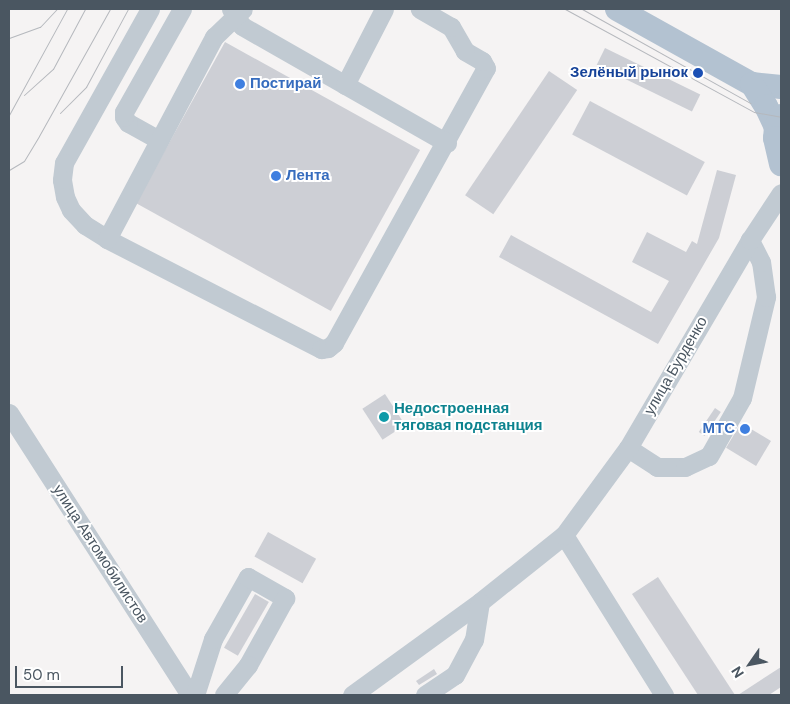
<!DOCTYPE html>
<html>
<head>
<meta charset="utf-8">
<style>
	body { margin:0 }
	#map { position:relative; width:790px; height:704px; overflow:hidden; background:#f5f3f3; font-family:"DM Sans",sans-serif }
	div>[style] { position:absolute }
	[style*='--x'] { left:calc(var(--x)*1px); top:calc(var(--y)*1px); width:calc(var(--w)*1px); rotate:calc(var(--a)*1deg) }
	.building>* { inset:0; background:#cdcfd5; transform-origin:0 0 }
	.minor>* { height:19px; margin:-9.5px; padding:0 9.5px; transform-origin:9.5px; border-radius:9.5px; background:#c1cad2 }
	.major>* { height:24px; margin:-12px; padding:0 12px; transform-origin:12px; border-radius:12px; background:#b3c2d1 }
	.tram>* { height:1px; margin:-0.5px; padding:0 0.5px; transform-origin:0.5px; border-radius:0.5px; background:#b5b8bd }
	.dots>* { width:14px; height:14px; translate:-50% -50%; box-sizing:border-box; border:2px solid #fff; border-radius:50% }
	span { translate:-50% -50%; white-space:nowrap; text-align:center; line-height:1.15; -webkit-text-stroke:4px #fff; paint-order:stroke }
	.transit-label { font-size:15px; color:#164399; font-weight:700 }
	.right { translate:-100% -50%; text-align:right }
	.shop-label { font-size:15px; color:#366cbe; font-weight:700 }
	.left { translate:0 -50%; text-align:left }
	.street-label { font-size:15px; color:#4a5661 }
	.culture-label { font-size:15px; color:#0d838f; font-weight:700 }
	.frame { position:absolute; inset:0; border:10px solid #4a5661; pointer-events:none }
	.north { position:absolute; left:725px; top:639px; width:50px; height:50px; -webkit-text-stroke:4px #fff; paint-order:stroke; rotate:237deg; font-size:14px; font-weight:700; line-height:20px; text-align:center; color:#4a5661 }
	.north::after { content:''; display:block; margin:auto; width:18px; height:22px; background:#4a5661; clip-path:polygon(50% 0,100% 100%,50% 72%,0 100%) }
	.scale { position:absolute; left:15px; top:666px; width:108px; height:22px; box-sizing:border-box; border:2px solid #4a5661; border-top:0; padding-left:6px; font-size:15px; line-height:18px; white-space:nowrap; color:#4a5661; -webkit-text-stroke:4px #fff; paint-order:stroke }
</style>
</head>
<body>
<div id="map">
	<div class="building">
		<div style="left:225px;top:42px;width:223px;height:184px;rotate:29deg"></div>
		<div style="left:605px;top:48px;width:106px;height:19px;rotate:26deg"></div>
		<div style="left:549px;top:71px;width:34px;height:150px;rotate:34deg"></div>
		<div style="left:590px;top:101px;width:130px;height:38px;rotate:28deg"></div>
		<div style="clip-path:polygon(717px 170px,736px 175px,719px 238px,658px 344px,499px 257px,511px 235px,651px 312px,669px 281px,632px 262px,647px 232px,686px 252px,692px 241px,697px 244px)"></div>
		<div style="left:385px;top:394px;width:37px;height:27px;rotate:57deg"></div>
		<div style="left:715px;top:408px;width:7px;height:29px;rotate:34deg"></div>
		<div style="left:741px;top:423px;width:35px;height:29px;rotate:31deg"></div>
		<div style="left:268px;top:532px;width:55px;height:28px;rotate:29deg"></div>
		<div style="clip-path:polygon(658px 577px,735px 695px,698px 695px,632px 594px)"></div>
		<div style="left:255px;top:594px;width:16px;height:62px;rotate:30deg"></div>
		<div style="clip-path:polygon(781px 667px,781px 687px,769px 695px,738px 695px)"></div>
		<div style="clip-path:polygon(434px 669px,437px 674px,419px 685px,416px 681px)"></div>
	</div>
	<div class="minor">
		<div style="--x:150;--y:9;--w:176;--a:119.2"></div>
		<div style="--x:64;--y:163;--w:17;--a:97"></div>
		<div style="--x:62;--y:180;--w:17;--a:80"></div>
		<div style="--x:65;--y:197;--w:14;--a:65"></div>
		<div style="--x:71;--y:210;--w:21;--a:47"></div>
		<div style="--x:85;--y:225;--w:26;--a:32"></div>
		<div style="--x:107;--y:239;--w:241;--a:27.2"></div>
		<div style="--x:321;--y:349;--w:7;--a:-8"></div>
		<div style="--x:328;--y:348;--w:8;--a:-40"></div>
		<div style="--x:334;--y:343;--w:314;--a:-61.1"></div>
		<div style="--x:486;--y:68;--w:8;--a:-120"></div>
		<div style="--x:482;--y:61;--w:20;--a:-150"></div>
		<div style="--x:465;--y:51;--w:28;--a:-120"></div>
		<div style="--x:451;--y:27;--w:36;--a:-150"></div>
		<div style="--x:231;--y:9;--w:20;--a:57"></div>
		<div style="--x:242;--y:26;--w:236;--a:29.7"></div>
		<div style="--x:345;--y:85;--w:85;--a:-62.8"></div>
		<div style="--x:159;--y:140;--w:35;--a:-151"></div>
		<div style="--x:128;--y:123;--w:7;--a:-124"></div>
		<div style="--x:124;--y:117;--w:5;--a:-90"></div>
		<div style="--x:124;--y:112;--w:118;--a:-60.6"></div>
		<div style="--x:107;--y:239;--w:229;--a:-62.1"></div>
		<div style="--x:214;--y:37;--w:40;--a:-44"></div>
		<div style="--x:9;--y:413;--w:335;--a:57.3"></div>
		<div style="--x:628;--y:448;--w:35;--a:33"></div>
		<div style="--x:657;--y:467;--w:28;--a:0"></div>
		<div style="--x:685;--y:467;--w:26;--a:-25"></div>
		<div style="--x:709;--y:456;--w:67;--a:-60.4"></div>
		<div style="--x:742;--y:398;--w:104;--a:-76.6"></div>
		<div style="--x:766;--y:297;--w:35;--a:-98"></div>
		<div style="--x:761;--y:262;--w:25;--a:-117"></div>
		<div style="--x:564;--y:535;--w:189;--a:58"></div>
		<div style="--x:195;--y:695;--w:59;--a:-72.2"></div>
		<div style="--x:213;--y:639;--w:71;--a:-60.6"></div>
		<div style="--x:248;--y:577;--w:43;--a:29.6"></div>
		<div style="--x:285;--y:598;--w:77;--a:118.9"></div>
		<div style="--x:248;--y:665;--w:38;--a:129"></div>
		<div style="--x:352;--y:695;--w:158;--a:-36"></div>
		<div style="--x:480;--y:602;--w:107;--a:-38.6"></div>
		<div style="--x:564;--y:535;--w:108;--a:-53.7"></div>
		<div style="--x:628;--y:448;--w:241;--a:-59.6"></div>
		<div style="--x:750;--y:240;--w:56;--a:-56.6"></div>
		<div style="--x:425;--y:695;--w:36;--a:-34"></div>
		<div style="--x:455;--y:675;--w:40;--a:-62"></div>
		<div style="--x:474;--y:640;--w:38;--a:-81"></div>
	</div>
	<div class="major">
		<div style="--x:617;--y:9;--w:154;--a:29.1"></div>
		<div style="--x:752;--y:84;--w:29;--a:6"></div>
		<div style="--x:752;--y:84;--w:26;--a:58"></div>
		<div style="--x:766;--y:106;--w:23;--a:65"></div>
		<div style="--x:781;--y:116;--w:12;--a:114"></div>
		<div style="--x:776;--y:127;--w:11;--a:95"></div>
		<div style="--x:775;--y:138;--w:27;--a:77"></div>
	</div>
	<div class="tram">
		<div style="--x:565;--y:9;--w:215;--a:28.6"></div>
		<div style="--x:754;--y:112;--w:27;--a:10"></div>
		<div style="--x:582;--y:9;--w:193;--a:29.2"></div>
		<div style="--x:9;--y:38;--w:33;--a:-20"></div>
		<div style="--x:40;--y:27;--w:25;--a:-47"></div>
		<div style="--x:24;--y:95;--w:39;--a:-42"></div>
		<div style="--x:53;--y:69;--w:68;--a:-61.9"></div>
		<div style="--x:60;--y:113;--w:37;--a:-45"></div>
		<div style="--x:86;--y:87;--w:89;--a:-61.7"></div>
		<div style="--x:9;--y:115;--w:121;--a:-61.3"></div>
		<div style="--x:9;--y:170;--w:17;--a:-31"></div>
		<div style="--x:24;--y:161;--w:29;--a:-59"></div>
		<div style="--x:39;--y:136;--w:145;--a:-60.8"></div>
	</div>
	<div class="dots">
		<div style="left:698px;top:73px;background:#1a4fb4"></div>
		<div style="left:240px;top:84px;background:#3f7fe0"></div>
		<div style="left:276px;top:176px;background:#3f7fe0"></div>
		<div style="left:384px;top:417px;background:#0f9aa8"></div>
		<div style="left:745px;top:429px;background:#3f7fe0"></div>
	</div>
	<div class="transit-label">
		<span class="right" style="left:688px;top:73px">Зелёный рынок</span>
	</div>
	<div class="shop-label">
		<span class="left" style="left:250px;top:84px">Постирай</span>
		<span class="left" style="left:286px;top:176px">Лента</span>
		<span class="right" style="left:735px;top:429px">МТС</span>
	</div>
	<div class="street-label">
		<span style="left:676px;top:366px;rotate:-60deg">улица Бурденко</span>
		<span style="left:100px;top:554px;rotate:57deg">улица Автомобилистов</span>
	</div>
	<div class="culture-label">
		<span class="left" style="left:394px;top:417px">Недостроенная<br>тяговая подстанция</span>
	</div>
	<div class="frame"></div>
	<div class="north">N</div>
	<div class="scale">50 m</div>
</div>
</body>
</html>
